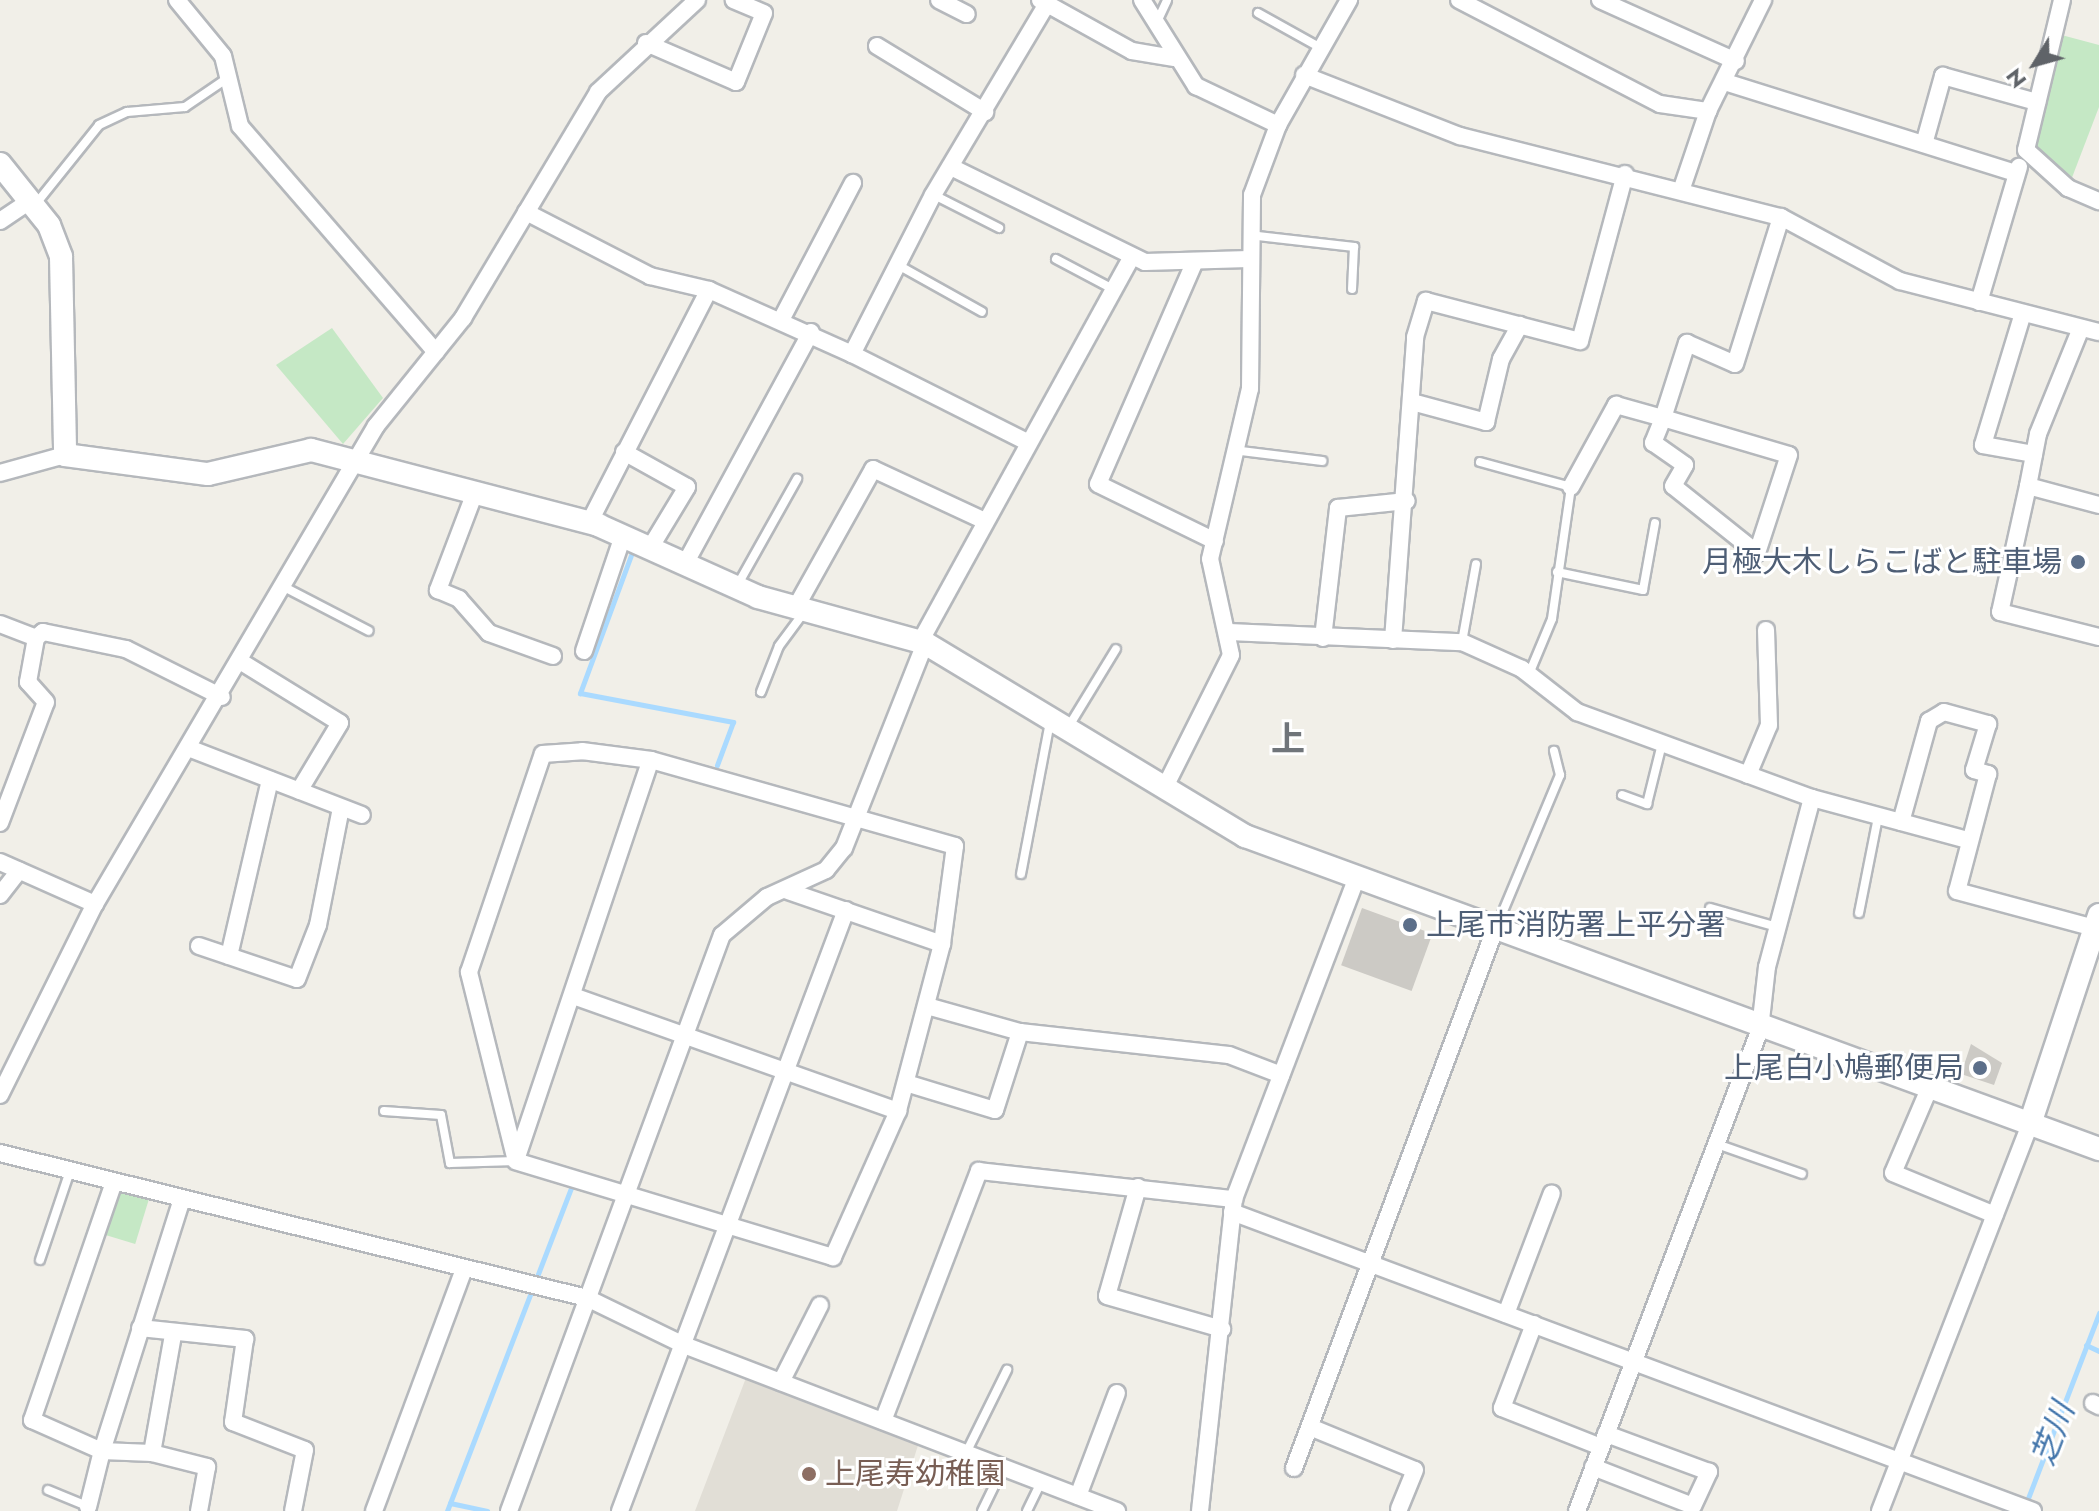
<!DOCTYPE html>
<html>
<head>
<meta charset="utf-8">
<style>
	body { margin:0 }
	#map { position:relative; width:2099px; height:1511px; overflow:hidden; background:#f1efe8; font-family:Jost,"Noto Sans JP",sans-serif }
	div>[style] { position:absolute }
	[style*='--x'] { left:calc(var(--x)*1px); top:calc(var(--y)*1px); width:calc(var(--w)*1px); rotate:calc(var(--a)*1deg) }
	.education>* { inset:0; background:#e1ded6 }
	.green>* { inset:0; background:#c5e8c5; transform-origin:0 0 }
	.stream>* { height:5px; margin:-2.5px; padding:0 2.5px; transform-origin:2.5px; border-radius:2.5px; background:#aadaff }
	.building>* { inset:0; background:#cccac5; transform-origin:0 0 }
	.roads { filter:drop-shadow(2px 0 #b5b8bc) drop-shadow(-2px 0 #b5b8bc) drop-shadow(0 2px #b5b8bc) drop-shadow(0 -2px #b5b8bc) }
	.service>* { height:8px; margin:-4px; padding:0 4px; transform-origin:4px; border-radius:4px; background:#fff }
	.minor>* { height:16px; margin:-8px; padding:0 8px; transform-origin:8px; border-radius:8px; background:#fff }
	.tertiary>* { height:22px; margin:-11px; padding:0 11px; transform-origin:11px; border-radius:11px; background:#fff }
	.dots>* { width:22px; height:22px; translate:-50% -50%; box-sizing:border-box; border:4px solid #fff; border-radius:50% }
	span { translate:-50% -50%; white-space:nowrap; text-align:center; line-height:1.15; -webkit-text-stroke:6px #fff; paint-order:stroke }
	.service-label { font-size:30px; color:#4e5e75 }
	.right { translate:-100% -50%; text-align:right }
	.left { translate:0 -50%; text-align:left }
	.education-label { font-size:30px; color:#785e54 }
	.water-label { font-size:32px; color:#4174aa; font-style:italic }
	.quarter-label { font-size:34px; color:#70757a; font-weight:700 }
	.north { position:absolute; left:1995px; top:24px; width:80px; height:80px; -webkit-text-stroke:6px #fff; paint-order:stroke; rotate:233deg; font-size:22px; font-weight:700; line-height:32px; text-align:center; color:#5f6368 }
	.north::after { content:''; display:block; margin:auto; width:28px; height:36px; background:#5f6368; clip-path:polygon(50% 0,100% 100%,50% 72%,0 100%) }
</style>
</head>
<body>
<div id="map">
	<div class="education">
		<div style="clip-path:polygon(749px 1370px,921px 1436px,897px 1511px,695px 1511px)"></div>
	</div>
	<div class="green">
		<div style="clip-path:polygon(2054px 33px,2099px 45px,2099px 107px,2068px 188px,2028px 155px)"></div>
		<div style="clip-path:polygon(332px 328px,383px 398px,343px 444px,276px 365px)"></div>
		<div style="left:119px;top:1191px;width:31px;height:46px;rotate:17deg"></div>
	</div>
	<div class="stream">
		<div style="--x:634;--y:547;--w:156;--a:110.3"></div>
		<div style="--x:580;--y:693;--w:156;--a:10.7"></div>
		<div style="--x:733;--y:722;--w:46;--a:110.4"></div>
		<div style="--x:2086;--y:1345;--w:14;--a:25"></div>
		<div style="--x:450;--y:1503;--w:38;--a:12"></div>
		<div style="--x:2025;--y:1506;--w:207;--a:-69"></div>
		<div style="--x:447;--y:1511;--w:352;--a:-69"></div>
	</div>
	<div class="building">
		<div style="left:1362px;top:908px;width:75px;height:61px;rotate:20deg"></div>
		<div style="clip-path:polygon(1971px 1044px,2002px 1063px,1994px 1085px,1961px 1074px)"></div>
	</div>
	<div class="roads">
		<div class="service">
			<div style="--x:1258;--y:13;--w:72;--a:29.1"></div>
			<div style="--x:1156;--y:24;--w:26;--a:-65"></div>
			<div style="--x:934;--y:195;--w:73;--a:26.9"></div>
			<div style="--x:35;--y:205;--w:102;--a:-51.3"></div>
			<div style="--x:99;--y:125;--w:31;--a:-25"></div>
			<div style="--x:127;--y:112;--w:58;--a:-4.9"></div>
			<div style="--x:185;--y:107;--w:50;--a:-34.3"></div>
			<div style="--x:1249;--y:235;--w:106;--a:6.5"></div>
			<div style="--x:1354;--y:247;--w:42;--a:92.7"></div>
			<div style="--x:1056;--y:259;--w:64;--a:27.8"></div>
			<div style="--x:898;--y:265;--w:96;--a:29.2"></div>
			<div style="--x:1241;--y:451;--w:82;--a:7"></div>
			<div style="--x:1480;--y:462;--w:94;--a:15.4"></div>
			<div style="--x:1571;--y:487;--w:133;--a:98.2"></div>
			<div style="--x:1552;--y:619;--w:60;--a:112.7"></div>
			<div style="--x:1557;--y:572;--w:88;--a:11.8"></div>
			<div style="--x:1643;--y:590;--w:68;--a:-79.8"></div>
			<div style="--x:737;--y:586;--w:123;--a:-60.7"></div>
			<div style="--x:286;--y:588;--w:93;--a:27.4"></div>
			<div style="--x:1462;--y:642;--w:79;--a:-79.8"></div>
			<div style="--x:761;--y:692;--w:49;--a:-68.6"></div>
			<div style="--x:779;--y:646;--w:44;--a:-53.4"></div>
			<div style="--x:1069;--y:726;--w:90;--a:-58.6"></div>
			<div style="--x:1622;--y:795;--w:27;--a:20"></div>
			<div style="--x:1647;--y:804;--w:62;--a:-76"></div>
			<div style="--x:1021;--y:874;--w:155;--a:-79.2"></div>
			<div style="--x:1710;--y:908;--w:70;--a:15.8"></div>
			<div style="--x:1859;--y:913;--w:98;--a:-78.8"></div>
			<div style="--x:1496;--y:928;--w:166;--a:-67.3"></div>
			<div style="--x:1560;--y:775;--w:25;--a:-104"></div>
			<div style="--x:384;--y:1111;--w:57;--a:4"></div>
			<div style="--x:441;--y:1115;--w:49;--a:79.4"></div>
			<div style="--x:450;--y:1163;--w:66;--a:-1.7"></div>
			<div style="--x:1717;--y:1144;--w:90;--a:19.4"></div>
			<div style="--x:40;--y:1260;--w:94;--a:-71.4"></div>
			<div style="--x:966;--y:1453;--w:93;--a:-63.7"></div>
			<div style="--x:48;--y:1490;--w:42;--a:22.3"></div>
			<div style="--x:982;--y:1511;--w:48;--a:-64"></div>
			<div style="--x:1027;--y:1511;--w:32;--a:-64"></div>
		</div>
		<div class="minor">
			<div style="--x:177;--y:0;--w:72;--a:50.6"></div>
			<div style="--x:223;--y:56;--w:72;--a:76.3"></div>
			<div style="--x:240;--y:126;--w:299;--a:49.1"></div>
			<div style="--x:939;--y:0;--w:31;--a:27"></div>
			<div style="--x:1040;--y:0;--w:105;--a:29"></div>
			<div style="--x:1132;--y:51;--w:43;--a:9.5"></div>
			<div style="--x:1142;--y:0;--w:102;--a:57.9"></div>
			<div style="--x:1196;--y:86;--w:91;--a:25.4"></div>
			<div style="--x:1459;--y:0;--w:226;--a:27.4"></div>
			<div style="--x:1660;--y:104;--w:49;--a:8.3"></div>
			<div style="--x:1600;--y:0;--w:149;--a:24.2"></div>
			<div style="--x:2062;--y:0;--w:154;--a:103.5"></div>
			<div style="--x:2026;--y:150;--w:57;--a:42.1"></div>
			<div style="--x:2068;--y:188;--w:34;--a:23"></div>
			<div style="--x:646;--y:43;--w:98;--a:23.4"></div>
			<div style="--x:736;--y:82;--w:74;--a:-67.9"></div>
			<div style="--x:764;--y:13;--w:33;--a:-157"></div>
			<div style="--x:877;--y:46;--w:127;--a:31.4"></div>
			<div style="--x:1304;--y:75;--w:168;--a:21.4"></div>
			<div style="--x:1460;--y:136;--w:331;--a:14.2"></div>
			<div style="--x:1781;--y:217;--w:135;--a:28.3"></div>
			<div style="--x:1900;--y:281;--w:205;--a:14.4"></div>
			<div style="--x:1725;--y:82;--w:304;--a:17.4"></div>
			<div style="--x:1924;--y:144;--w:71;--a:-74.4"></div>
			<div style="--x:1943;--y:76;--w:98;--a:15.5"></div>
			<div style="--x:951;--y:167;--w:216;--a:26.1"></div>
			<div style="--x:1145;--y:262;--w:104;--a:-1.7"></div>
			<div style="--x:1682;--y:188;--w:81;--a:-71.3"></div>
			<div style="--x:1708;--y:111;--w:124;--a:-63.6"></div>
			<div style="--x:526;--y:212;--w:140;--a:27.3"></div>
			<div style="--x:650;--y:276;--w:61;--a:13.3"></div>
			<div style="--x:709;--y:290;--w:157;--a:24.1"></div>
			<div style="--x:852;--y:354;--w:178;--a:-63"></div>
			<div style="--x:933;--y:195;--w:222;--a:-59.2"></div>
			<div style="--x:0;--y:221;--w:37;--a:-34"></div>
			<div style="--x:1195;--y:261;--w:243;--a:113.5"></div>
			<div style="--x:1098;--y:484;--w:130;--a:26"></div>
			<div style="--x:1979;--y:302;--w:141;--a:-73.5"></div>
			<div style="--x:2023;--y:313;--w:138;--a:106.9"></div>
			<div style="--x:1983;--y:445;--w:52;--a:10"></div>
			<div style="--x:781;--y:320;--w:155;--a:-62.3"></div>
			<div style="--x:2081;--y:328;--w:114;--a:112.1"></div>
			<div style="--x:2038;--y:434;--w:53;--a:100.9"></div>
			<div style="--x:2028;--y:486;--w:73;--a:15"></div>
			<div style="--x:852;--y:354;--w:196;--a:26.7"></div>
			<div style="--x:1412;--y:402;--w:77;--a:15.1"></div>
			<div style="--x:1486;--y:422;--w:65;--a:-76.6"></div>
			<div style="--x:1501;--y:359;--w:39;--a:-61"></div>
			<div style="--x:624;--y:452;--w:72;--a:29.1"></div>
			<div style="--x:687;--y:487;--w:71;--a:121.2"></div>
			<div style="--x:0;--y:473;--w:67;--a:-15.5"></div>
			<div style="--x:2028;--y:486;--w:129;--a:102.5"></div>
			<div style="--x:2000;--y:612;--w:102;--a:14.2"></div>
			<div style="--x:1571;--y:487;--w:94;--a:-61.2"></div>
			<div style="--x:1616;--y:405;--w:49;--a:15.5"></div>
			<div style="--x:1663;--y:418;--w:131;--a:16.4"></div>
			<div style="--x:1789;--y:455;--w:103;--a:108.1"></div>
			<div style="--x:1757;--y:553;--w:107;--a:-141.4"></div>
			<div style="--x:1673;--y:486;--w:24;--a:-60"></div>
			<div style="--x:1685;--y:465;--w:39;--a:-145"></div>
			<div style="--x:1653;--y:443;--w:27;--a:-68"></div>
			<div style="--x:1663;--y:418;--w:79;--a:-72.3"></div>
			<div style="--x:1687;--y:343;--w:52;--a:23.6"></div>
			<div style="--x:1735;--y:364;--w:154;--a:-72.6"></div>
			<div style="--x:474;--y:495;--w:102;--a:110.8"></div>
			<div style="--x:438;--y:590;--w:23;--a:23"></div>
			<div style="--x:459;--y:599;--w:45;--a:48.6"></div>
			<div style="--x:489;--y:633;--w:68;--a:19.8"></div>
			<div style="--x:589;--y:523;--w:262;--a:-62.8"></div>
			<div style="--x:685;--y:564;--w:264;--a:-61.5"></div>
			<div style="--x:796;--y:607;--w:158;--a:-60.8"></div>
			<div style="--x:873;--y:469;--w:121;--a:24.9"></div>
			<div style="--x:0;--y:624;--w:39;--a:21"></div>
			<div style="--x:36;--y:638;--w:9;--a:-41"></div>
			<div style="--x:43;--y:632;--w:85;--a:11.6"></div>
			<div style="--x:126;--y:649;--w:107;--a:26.6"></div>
			<div style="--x:1229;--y:632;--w:233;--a:2.5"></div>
			<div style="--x:1462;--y:642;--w:66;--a:24.2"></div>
			<div style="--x:1522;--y:669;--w:70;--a:38"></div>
			<div style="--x:1577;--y:712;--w:250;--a:20.1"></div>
			<div style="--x:1812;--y:798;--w:162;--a:15.1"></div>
			<div style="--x:1323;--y:638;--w:131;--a:-83.4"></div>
			<div style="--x:1338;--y:508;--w:69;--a:-5.8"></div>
			<div style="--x:1393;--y:640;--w:304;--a:-85.8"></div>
			<div style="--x:1415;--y:337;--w:38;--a:-73"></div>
			<div style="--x:1426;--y:301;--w:159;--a:14.6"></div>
			<div style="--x:1580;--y:341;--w:173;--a:-74.9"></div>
			<div style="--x:920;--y:642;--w:440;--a:-61.2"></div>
			<div style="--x:584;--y:651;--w:121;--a:-71.3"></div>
			<div style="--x:243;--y:663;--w:114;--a:31.7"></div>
			<div style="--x:340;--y:723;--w:79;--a:121.1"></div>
			<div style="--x:191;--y:749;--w:183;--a:21.1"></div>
			<div style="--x:582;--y:751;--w:70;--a:7.4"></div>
			<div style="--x:651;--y:760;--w:316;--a:15.8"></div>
			<div style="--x:955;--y:846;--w:99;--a:97.6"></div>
			<div style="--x:942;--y:944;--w:173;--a:104.8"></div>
			<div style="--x:898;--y:1111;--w:160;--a:114"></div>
			<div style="--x:833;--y:1257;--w:331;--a:-163.2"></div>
			<div style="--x:516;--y:1161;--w:195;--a:-104"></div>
			<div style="--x:469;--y:972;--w:230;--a:-71.3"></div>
			<div style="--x:543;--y:754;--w:39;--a:-4"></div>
			<div style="--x:1748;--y:775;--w:54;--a:-67.2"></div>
			<div style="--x:1769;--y:725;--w:95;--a:-91.8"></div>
			<div style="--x:1166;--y:785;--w:145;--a:-63.4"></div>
			<div style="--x:1231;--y:655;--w:98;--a:-102.3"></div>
			<div style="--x:1210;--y:559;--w:175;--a:-76.8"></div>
			<div style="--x:1250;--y:389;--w:194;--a:-89.4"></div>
			<div style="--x:1252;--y:195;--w:75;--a:-69.6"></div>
			<div style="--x:1278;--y:125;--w:144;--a:-60.4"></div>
			<div style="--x:1901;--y:822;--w:105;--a:-74.5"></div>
			<div style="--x:1929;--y:721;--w:17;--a:-31"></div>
			<div style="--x:1944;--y:712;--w:46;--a:15.3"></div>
			<div style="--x:1988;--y:724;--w:48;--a:106.9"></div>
			<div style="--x:1974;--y:770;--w:15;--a:16"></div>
			<div style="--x:1988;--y:774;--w:121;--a:104.8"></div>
			<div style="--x:1957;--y:891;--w:142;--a:15.1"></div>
			<div style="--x:0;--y:823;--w:129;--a:-69.2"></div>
			<div style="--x:46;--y:702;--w:27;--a:-132"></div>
			<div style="--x:28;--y:682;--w:45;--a:-79.7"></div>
			<div style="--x:0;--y:862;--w:104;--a:23.9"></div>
			<div style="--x:788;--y:891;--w:163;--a:19"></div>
			<div style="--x:0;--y:895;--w:31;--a:-52"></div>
			<div style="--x:199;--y:946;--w:103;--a:18.6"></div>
			<div style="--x:297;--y:979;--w:58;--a:-68.7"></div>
			<div style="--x:318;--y:925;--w:119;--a:-78.9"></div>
			<div style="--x:229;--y:956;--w:181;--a:-76.9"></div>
			<div style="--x:573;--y:996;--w:345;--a:19.5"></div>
			<div style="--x:927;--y:1006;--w:97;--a:15.6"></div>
			<div style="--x:1020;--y:1032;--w:210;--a:6.3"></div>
			<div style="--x:1229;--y:1055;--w:56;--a:21"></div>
			<div style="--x:906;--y:1083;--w:93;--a:16.9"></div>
			<div style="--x:995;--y:1110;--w:82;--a:-72.2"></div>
			<div style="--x:1929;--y:1089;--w:91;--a:113.2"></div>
			<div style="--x:1893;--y:1173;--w:110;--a:22.4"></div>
			<div style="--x:0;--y:1095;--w:213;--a:-63.6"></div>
			<div style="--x:95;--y:904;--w:554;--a:-59.55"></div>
			<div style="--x:376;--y:426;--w:139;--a:-51.1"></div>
			<div style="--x:463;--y:318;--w:263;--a:-59.1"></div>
			<div style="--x:598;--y:92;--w:135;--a:-42.9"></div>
			<div style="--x:0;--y:1153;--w:605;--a:13.88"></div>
			<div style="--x:587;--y:1298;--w:108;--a:25.9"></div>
			<div style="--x:684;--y:1345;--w:464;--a:21"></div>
			<div style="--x:516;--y:1160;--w:422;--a:-71.4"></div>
			<div style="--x:114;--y:1182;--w:252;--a:109"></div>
			<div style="--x:32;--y:1420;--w:77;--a:23.9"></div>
			<div style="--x:102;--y:1451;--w:264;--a:-72.4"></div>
			<div style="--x:1138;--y:1187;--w:113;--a:105.9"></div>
			<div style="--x:1107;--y:1296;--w:120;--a:16"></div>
			<div style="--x:1232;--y:1212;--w:855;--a:20.47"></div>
			<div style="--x:1506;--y:1314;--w:129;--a:-69.2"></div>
			<div style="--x:1534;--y:1324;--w:90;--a:110.9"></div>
			<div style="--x:1502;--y:1408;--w:106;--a:21.5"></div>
			<div style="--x:140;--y:1328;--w:106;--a:6"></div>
			<div style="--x:245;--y:1339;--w:84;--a:98.2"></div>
			<div style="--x:233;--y:1422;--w:77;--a:21.3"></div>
			<div style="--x:305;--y:1450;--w:62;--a:101.1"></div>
			<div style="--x:173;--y:1335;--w:120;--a:100.1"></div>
			<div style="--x:152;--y:1453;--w:57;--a:14.3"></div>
			<div style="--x:207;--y:1467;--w:45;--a:100.3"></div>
			<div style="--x:781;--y:1382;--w:86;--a:-63.1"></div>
			<div style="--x:2093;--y:1403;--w:7;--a:27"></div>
			<div style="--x:883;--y:1421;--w:268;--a:-69"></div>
			<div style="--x:979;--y:1171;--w:257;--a:6.3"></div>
			<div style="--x:1310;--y:1427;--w:113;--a:22.3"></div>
			<div style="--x:1415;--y:1470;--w:42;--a:112.3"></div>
			<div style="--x:1593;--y:1467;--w:107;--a:21.3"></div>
			<div style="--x:1693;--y:1506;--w:38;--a:-65"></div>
			<div style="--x:1709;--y:1472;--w:110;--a:-159.7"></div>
			<div style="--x:1294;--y:1468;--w:572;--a:-69.54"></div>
			<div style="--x:1078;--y:1496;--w:110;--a:-69.3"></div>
			<div style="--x:88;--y:1507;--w:58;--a:-76"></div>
			<div style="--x:102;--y:1451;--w:50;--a:2.3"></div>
			<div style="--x:374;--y:1511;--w:258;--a:-69.6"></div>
			<div style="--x:509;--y:1511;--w:614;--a:-69.71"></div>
			<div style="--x:722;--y:935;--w:59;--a:-40.2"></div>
			<div style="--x:767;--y:897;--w:65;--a:-24.6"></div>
			<div style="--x:826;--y:870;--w:28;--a:-51"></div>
			<div style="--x:844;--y:848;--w:220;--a:-68.4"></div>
			<div style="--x:620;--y:1511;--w:642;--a:-69.39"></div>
			<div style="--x:1200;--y:1511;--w:314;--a:-83.8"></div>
			<div style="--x:1234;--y:1199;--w:342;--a:-69.1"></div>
			<div style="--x:1577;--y:1511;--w:516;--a:-69.21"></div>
			<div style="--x:1760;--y:1029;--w:62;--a:-83.6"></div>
			<div style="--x:1767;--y:967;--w:175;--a:-75.1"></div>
			<div style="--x:1880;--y:1511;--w:415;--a:-68.8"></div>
		</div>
		<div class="tertiary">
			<div style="--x:0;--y:164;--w:78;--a:51.2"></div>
			<div style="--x:49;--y:225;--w:34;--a:69"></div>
			<div style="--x:61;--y:257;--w:198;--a:88.8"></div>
			<div style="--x:65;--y:455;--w:144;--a:7.6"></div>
			<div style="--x:208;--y:474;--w:106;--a:-13.1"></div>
			<div style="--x:311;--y:450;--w:297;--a:14.6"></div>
			<div style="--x:598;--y:525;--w:175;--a:24.2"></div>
			<div style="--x:758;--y:597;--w:173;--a:15.4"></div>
			<div style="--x:925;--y:643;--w:374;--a:31.1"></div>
			<div style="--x:1245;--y:836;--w:910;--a:20.13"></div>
			<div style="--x:2030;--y:1124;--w:220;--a:-71.7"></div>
		</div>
	</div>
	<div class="dots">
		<div style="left:2078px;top:562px;background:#5c6f8a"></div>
		<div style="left:1410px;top:925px;background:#5c6f8a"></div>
		<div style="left:1980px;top:1068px;background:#5c6f8a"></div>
		<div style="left:809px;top:1474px;background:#8d6e63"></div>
	</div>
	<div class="service-label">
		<span class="right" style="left:2062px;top:562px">月極大木しらこばと駐車場</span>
		<span class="left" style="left:1426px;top:925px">上尾市消防署上平分署</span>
		<span class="right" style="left:1964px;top:1068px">上尾白小鳩郵便局</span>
	</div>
	<div class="education-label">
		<span class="left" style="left:825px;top:1474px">上尾寿幼稚園</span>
	</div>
	<div class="water-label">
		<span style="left:2053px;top:1434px;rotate:-69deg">芝川</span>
	</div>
	<div class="quarter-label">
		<span style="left:1288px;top:740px">上</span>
	</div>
	<div class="north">N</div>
</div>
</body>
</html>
